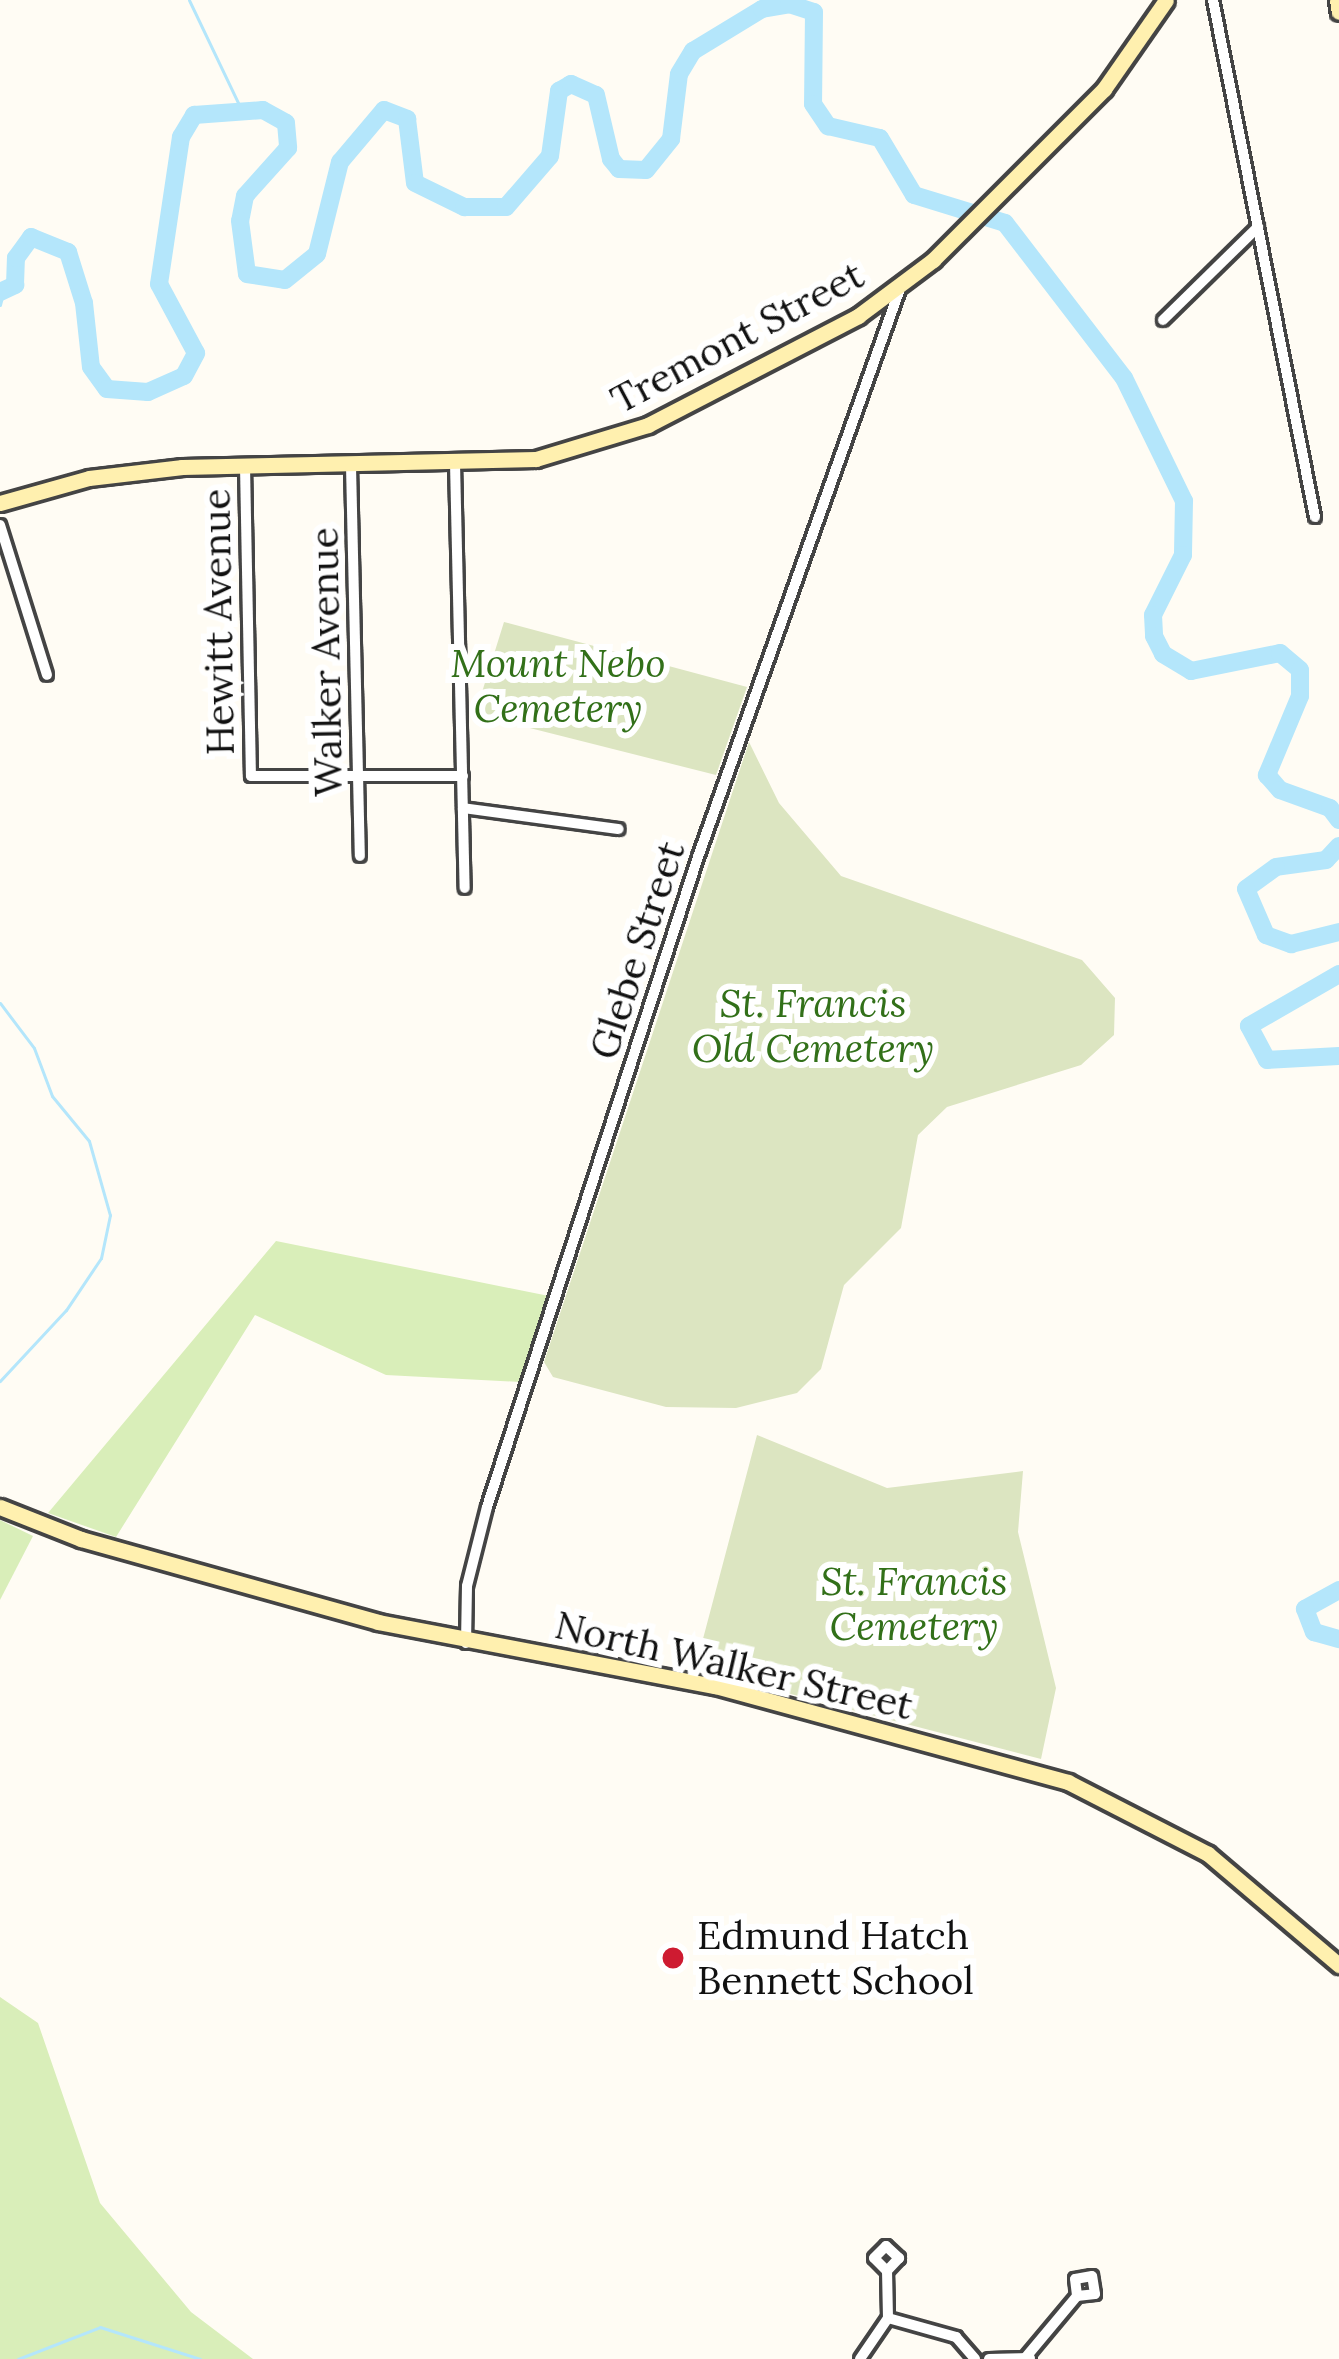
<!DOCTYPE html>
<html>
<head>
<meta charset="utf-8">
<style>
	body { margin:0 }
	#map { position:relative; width:1339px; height:2359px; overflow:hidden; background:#fffcf4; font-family:Lora,serif }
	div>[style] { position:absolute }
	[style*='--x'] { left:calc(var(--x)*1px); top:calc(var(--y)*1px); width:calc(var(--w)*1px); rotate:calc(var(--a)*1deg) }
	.green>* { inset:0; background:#d9eeb9 }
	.cemetery>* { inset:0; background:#dce5c1 }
	.stream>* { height:3px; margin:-1.5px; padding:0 1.5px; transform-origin:1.5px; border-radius:1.5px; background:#b4e6fb }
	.river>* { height:18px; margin:-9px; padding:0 9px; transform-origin:9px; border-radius:9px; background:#b4e6fb }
	.roads { filter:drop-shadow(3px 0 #444) drop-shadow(-3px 0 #444) drop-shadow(0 3px #444) drop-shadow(0 -3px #444) }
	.street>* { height:10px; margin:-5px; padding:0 5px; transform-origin:5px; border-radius:5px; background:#fff }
	.secondary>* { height:15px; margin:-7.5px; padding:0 7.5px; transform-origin:7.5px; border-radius:7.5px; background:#fff0af }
	.dots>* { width:33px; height:33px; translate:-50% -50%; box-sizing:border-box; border:6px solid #fff; border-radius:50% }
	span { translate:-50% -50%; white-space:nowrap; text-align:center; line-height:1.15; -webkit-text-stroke:12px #fff; paint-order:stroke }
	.street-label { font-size:39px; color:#111 }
	.park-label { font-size:39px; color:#327019; font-style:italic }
	.poi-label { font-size:39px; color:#111 }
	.left { translate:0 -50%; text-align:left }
</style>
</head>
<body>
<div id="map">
	<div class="green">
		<div style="clip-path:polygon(276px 1241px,549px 1296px,520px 1382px,386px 1375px,255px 1315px,116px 1537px,48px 1513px)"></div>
		<div style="clip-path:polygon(0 1520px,33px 1536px,0 1600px)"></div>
		<div style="clip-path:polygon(0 1997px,38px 2023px,100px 2203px,191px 2312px,253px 2359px,0 2359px)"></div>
	</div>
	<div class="cemetery">
		<div style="clip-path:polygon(504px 622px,747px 687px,716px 775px,486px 717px,478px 705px)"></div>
		<div style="clip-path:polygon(749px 742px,779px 803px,841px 876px,1082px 960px,1115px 998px,1114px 1035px,1081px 1065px,947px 1107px,918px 1135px,901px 1228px,844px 1285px,821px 1369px,797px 1393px,736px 1408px,666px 1407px,553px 1377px,544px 1362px)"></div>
		<div style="clip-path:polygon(757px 1435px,887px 1488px,1023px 1471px,1018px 1532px,1056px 1688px,1041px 1759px,695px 1669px)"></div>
	</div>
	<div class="stream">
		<div style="--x:189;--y:0;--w:121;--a:64.5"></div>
		<div style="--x:0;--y:305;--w:12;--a:-76"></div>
		<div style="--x:0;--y:1003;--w:56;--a:52.9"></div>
		<div style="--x:34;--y:1048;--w:51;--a:69.4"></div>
		<div style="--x:52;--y:1096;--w:58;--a:50.6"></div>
		<div style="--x:89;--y:1141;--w:77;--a:74.2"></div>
		<div style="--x:110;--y:1215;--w:44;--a:101.8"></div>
		<div style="--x:101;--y:1258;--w:63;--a:123.9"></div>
		<div style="--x:66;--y:1310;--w:97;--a:132.9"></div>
		<div style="--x:18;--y:2359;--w:88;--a:-21.3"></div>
		<div style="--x:100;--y:2327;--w:105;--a:17.7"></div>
	</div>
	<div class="river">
		<div style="--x:0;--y:292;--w:17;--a:-25"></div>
		<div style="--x:15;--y:285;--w:27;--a:-88"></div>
		<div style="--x:16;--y:258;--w:26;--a:-54"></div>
		<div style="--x:31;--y:237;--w:40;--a:22"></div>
		<div style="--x:68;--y:252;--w:53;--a:72.6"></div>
		<div style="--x:84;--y:303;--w:64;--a:83.8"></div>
		<div style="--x:91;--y:367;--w:27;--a:54"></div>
		<div style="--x:107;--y:389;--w:41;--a:4.2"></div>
		<div style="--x:148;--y:392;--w:39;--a:-24"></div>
		<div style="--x:184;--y:376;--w:26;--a:-62"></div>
		<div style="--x:196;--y:353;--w:78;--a:-118.2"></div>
		<div style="--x:159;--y:284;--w:149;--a:-81.5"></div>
		<div style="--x:181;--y:137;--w:26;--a:-59"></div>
		<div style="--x:194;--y:115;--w:69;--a:-4.1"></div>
		<div style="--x:263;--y:110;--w:26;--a:29"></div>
		<div style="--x:286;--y:123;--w:25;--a:85"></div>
		<div style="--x:288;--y:148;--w:64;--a:131.9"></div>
		<div style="--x:245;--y:196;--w:25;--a:101"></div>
		<div style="--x:240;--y:221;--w:53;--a:82.5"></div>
		<div style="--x:247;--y:274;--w:38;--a:9"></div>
		<div style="--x:285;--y:280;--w:41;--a:-39.1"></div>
		<div style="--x:317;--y:254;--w:95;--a:-76"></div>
		<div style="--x:340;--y:162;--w:68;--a:-49.8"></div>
		<div style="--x:384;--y:110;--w:25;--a:21"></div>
		<div style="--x:407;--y:119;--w:64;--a:82.9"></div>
		<div style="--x:415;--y:183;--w:55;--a:26.1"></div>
		<div style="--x:464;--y:207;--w:42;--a:0"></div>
		<div style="--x:506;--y:207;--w:67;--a:-49.2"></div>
		<div style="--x:550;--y:156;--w:66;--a:-82.1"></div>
		<div style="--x:559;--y:91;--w:14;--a:-30"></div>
		<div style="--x:571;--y:84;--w:27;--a:24"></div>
		<div style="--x:596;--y:95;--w:66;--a:76.8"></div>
		<div style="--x:611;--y:159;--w:13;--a:51"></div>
		<div style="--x:619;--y:169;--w:27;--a:2"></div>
		<div style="--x:646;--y:170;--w:40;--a:-51"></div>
		<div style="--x:671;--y:139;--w:65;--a:-83"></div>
		<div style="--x:679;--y:74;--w:27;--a:-59"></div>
		<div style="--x:693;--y:51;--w:81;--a:-31.3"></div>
		<div style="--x:762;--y:9;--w:27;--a:-10"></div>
		<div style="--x:789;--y:4;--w:26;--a:18"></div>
		<div style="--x:814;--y:12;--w:92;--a:90.6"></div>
		<div style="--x:813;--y:104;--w:27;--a:56"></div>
		<div style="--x:828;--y:126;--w:53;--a:13"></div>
		<div style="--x:880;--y:138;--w:66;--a:59.2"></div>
		<div style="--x:914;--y:195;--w:95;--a:17.1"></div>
		<div style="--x:1005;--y:223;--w:195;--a:52.5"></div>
		<div style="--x:1124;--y:378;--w:137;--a:64"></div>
		<div style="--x:1184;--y:501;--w:54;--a:91.1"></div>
		<div style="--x:1183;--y:555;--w:67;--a:116.6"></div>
		<div style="--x:1153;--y:615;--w:21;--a:87"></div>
		<div style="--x:1154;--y:636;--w:20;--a:63"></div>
		<div style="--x:1163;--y:654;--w:33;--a:31"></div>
		<div style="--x:1191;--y:671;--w:91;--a:-11.4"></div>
		<div style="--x:1280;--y:653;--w:26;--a:40"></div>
		<div style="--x:1300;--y:670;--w:26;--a:90"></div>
		<div style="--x:1300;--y:696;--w:86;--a:112.7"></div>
		<div style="--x:1267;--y:775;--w:20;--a:49"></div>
		<div style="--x:1280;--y:790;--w:53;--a:19.8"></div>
		<div style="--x:1330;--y:808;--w:15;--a:53"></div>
		<div style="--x:1339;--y:846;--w:19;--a:133"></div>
		<div style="--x:1326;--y:860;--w:50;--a:172"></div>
		<div style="--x:1276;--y:867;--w:37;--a:144"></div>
		<div style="--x:1246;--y:889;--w:50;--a:66.5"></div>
		<div style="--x:1266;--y:935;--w:27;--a:20"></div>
		<div style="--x:1291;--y:944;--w:49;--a:-14"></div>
		<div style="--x:1339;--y:974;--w:104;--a:150"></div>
		<div style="--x:1249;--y:1026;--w:38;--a:62"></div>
		<div style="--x:1267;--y:1060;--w:72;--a:-3.2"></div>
		<div style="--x:1339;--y:1590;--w:39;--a:151"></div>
		<div style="--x:1305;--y:1609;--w:25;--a:69"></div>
		<div style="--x:1314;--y:1632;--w:26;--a:16"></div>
	</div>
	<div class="roads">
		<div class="street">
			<div style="--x:1213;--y:0;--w:527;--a:78.84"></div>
			<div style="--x:1163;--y:320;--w:133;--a:-44.4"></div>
			<div style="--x:455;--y:463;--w:425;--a:88.7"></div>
			<div style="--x:245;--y:466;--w:310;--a:88.9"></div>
			<div style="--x:251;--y:776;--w:212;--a:0"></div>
			<div style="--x:351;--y:466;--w:390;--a:88.7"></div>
			<div style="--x:0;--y:525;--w:157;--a:72.6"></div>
			<div style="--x:463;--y:808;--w:157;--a:7.7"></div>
			<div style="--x:466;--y:1643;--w:57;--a:-89"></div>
			<div style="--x:467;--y:1586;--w:81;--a:-75.8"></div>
			<div style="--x:487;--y:1507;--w:683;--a:-72.02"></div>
			<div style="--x:698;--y:857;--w:606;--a:-70.43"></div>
			<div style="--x:888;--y:2318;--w:71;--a:15.6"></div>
			<div style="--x:956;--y:2337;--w:29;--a:49"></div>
			<div style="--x:1026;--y:2357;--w:80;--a:-50.1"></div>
			<div style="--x:1077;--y:2296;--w:18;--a:-6"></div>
			<div style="--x:1095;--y:2294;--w:18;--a:-99"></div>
			<div style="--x:1092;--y:2276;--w:17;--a:170"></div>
			<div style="--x:1075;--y:2279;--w:17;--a:83"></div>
			<div style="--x:860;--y:2359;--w:50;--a:-55.7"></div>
			<div style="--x:888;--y:2318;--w:47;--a:-91.2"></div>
			<div style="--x:887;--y:2271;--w:18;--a:-135"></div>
			<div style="--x:874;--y:2258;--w:17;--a:-45"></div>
			<div style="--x:886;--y:2246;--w:18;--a:43"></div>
			<div style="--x:899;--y:2258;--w:18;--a:133"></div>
			<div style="--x:989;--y:2359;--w:41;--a:-1.4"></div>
		</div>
		<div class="secondary">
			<div style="--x:1337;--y:0;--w:12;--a:81"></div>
			<div style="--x:0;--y:503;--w:92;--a:-15.7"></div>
			<div style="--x:89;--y:478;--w:94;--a:-6.7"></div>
			<div style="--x:182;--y:467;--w:354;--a:-1.3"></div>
			<div style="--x:536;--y:459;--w:117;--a:-16.9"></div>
			<div style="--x:648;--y:425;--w:237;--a:-27.4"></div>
			<div style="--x:858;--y:316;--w:94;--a:-36.7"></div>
			<div style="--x:933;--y:260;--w:242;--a:-45"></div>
			<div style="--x:1104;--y:89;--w:108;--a:-55.1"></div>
			<div style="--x:0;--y:1507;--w:87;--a:21.6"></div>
			<div style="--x:81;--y:1539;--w:308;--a:15.6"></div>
			<div style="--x:378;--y:1622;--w:343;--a:10.8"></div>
			<div style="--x:715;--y:1686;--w:366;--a:15.2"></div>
			<div style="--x:1068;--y:1782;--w:157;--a:27.2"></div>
			<div style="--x:1208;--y:1854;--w:172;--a:40.3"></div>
		</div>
	</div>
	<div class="dots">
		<div style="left:673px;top:1958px;background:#ce1b31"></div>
	</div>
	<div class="street-label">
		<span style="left:737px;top:337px;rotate:-28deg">Tremont Street</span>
		<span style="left:218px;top:622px;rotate:-91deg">Hewitt Avenue</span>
		<span style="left:326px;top:662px;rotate:-91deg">Walker Avenue</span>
		<span style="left:637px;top:950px;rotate:-72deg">Glebe Street</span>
		<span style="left:734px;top:1665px;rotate:13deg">North Walker Street</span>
	</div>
	<div class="park-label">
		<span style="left:558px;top:686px">Mount Nebo<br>Cemetery</span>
		<span style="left:813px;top:1026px">St. Francis<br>Old Cemetery</span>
		<span style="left:914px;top:1604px">St. Francis<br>Cemetery</span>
	</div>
	<div class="poi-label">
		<span class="left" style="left:697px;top:1958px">Edmund Hatch<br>Bennett School</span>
	</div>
</div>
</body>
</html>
